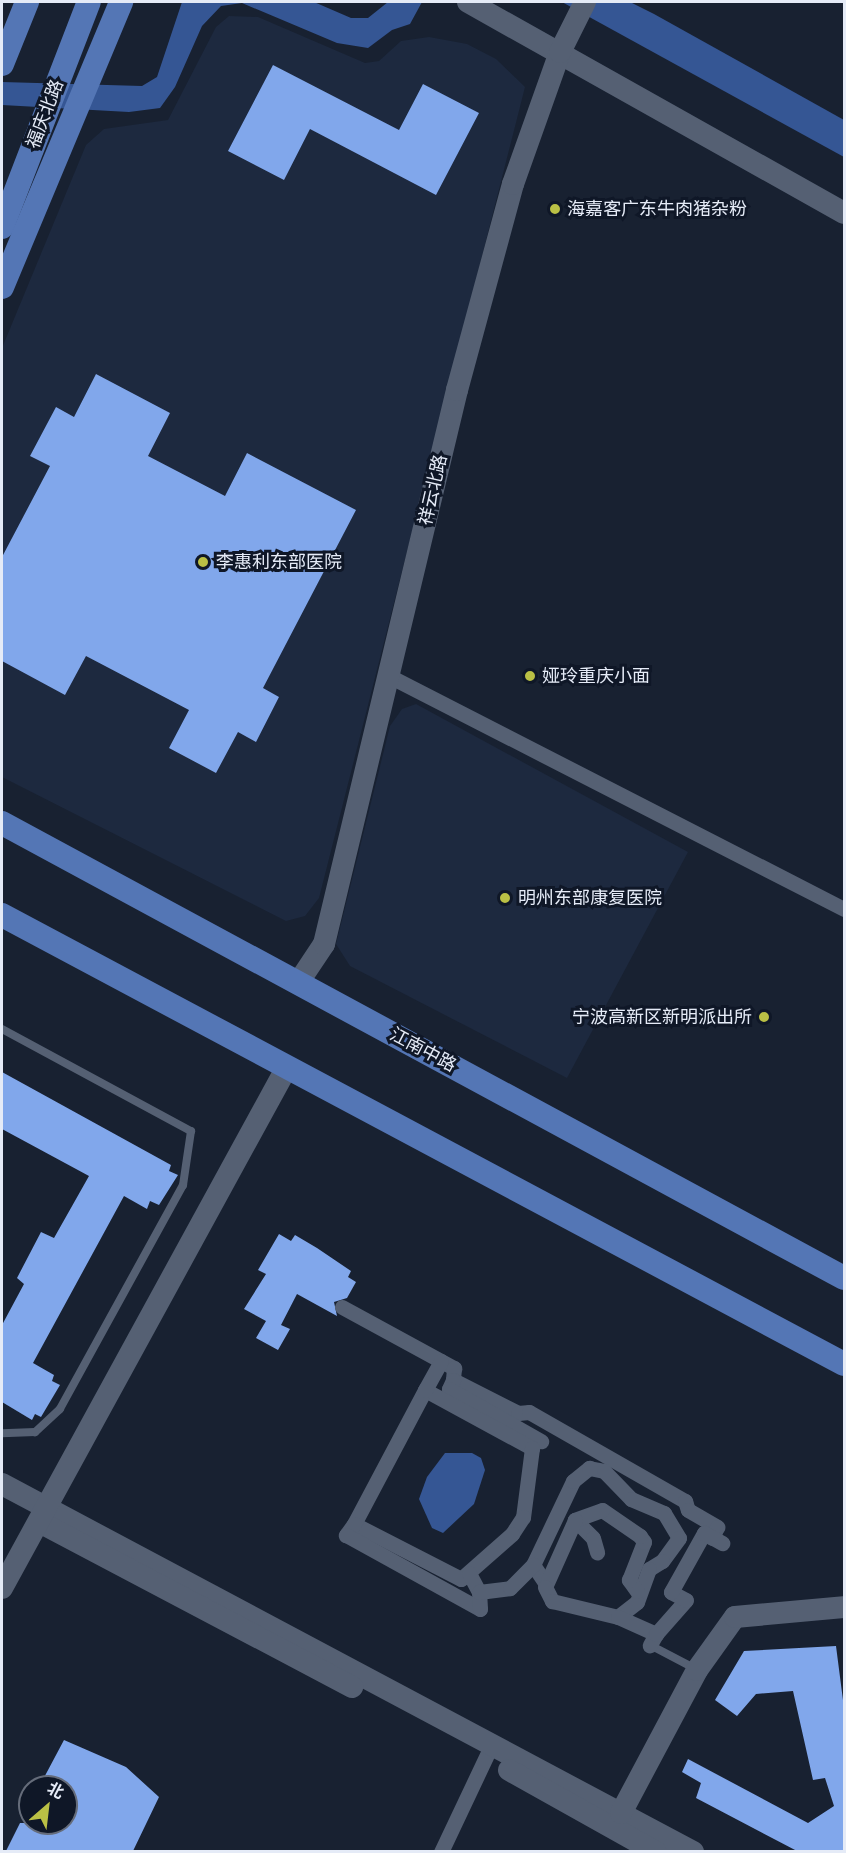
<!DOCTYPE html>
<html>
<head>
<meta charset="utf-8">
<style>
	body { margin:0 }
	#map { position:relative; width:846px; height:1853px; overflow:hidden; background:#182131; font-family:"Public Sans","Noto Sans SC",sans-serif }
	div>[style] { position:absolute }
	[style*='--x'] { left:calc(var(--x)*1px); top:calc(var(--y)*1px); width:calc(var(--w)*1px); rotate:calc(var(--a)*1deg) }
	.built>* { inset:0; background:#1d293f }
	.water>* { inset:0; background:#355694 }
	.building>* { inset:0; background:#81a7eb }
	.lane>* { height:8px; margin:-4px; padding:0 4px; transform-origin:4px; border-radius:4px; background:#556073 }
	.street>* { height:15px; margin:-7.5px; padding:0 7.5px; transform-origin:7.5px; border-radius:7.5px; background:#556073 }
	.secondary>* { height:22px; margin:-11px; padding:0 11px; transform-origin:11px; border-radius:11px; background:#556073 }
	.primary>* { height:24px; margin:-12px; padding:0 12px; transform-origin:12px; border-radius:12px; background:#5476b5 }
	.dots>* { width:16px; height:16px; translate:-50% -50%; box-sizing:border-box; border:3px solid #0f1727; border-radius:50% }
	span { translate:-50% -50%; white-space:nowrap; text-align:center; line-height:1.15; -webkit-text-stroke:6px #0f1727; paint-order:stroke }
	.street-label { font-size:18px; color:#e5ebf7 }
	.poi-label { font-size:18px; color:#e5ebf7 }
	.left { translate:0 -50%; text-align:left }
	.right { translate:-100% -50%; text-align:right }
	.frame { position:absolute; inset:0; border:3px solid #e5ebf7; pointer-events:none }
	.north { position:absolute; left:18px; top:1775px; width:60px; height:60px; box-sizing:border-box; background:#0f1727; border:2px solid #656c7a; border-radius:50%; rotate:28deg; font-size:16px; font-weight:700; line-height:24px; text-align:center; color:#e5ebf7 }
	.north::after { content:''; display:block; margin:auto; width:21px; height:27px; background:#bac045; clip-path:polygon(50% 0,100% 100%,50% 72%,0 100%) }
</style>
</head>
<body>
<div id="map">
	<div class="built">
		<div style="clip-path:polygon(229px 16px,258px 17px,365px 63px,379px 61px,401px 41px,429px 37px,467px 44px,496px 59px,525px 87px,319px 898px,305px 916px,286px 921px,2px 777px,2px 348px,86px 145px,104px 129px,168px 120px,216px 27px)"></div>
		<div style="clip-path:polygon(416px 704px,688px 852px,567px 1078px,350px 966px,336px 944px,390px 726px,402px 709px)"></div>
	</div>
	<div class="water">
		<div style="clip-path:polygon(182px 2px,314px 2px,351px 18px,368px 18px,388px 2px,422px 2px,410px 24px,392px 30px,368px 48px,337px 43px,242px 3px,221px 6px,202px 26px,175px 87px,160px 108px,129px 112px,2px 105px,2px 82px,142px 86px,157px 77px)"></div>
		<div style="clip-path:polygon(562px 2px,630px 2px,654px 14px,844px 120px,844px 157px)"></div>
		<div style="clip-path:polygon(445px 1453px,472px 1453px,481px 1458px,485px 1470px,474px 1504px,443px 1533px,432px 1528px,419px 1499px,427px 1477px)"></div>
	</div>
	<div class="building">
		<div style="clip-path:polygon(273px 65px,399px 130px,423px 84px,479px 113px,436px 195px,310px 129px,284px 180px,228px 151px)"></div>
		<div style="clip-path:polygon(96px 374px,170px 413px,148px 456px,225px 496px,247px 453px,356px 510px,263px 688px,279px 697px,256px 742px,238px 732px,216px 773px,169px 748px,189px 710px,86px 656px,65px 695px,2px 661px,2px 557px,50px 466px,30px 456px,56px 407px,74px 417px)"></div>
		<div style="clip-path:polygon(2px 1072px,171px 1165px,169px 1171px,178px 1175px,159px 1205px,150px 1201px,147px 1209px,124px 1196px,33px 1363px,54px 1375px,52px 1381px,60px 1385px,41px 1417px,35px 1414px,32px 1420px,2px 1402px,2px 1325px,24px 1284px,17px 1278px,41px 1232px,54px 1238px,89px 1176px,2px 1129px)"></div>
		<div style="clip-path:polygon(279px 1234px,291px 1241px,295px 1235px,317px 1248px,351px 1271px,348px 1277px,356px 1282px,347px 1298px,334px 1302px,337px 1316px,297px 1294px,281px 1325px,290px 1329px,278px 1350px,256px 1338px,266px 1321px,244px 1309px,266px 1274px,258px 1270px)"></div>
		<div style="clip-path:polygon(836px 1646px,844px 1708px,844px 1851px,797px 1851px,696px 1798px,701px 1783px,682px 1772px,688px 1759px,808px 1823px,834px 1806px,825px 1778px,813px 1780px,793px 1691px,756px 1694px,737px 1716px,715px 1700px,744px 1651px)"></div>
		<div style="clip-path:polygon(64px 1740px,126px 1767px,159px 1797px,133px 1851px,6px 1851px,20px 1823px,66px 1823px,66px 1787px,39px 1787px)"></div>
	</div>
	<div class="lane">
		<div style="--x:2;--y:1029;--w:215;--a:28.4"></div>
		<div style="--x:191;--y:1131;--w:55;--a:98.4"></div>
		<div style="--x:183;--y:1185;--w:256;--a:118.8"></div>
		<div style="--x:60;--y:1409;--w:34;--a:137"></div>
		<div style="--x:35;--y:1432;--w:33;--a:178"></div>
		<div style="--x:650;--y:1645;--w:52;--a:27.6"></div>
	</div>
	<div class="street">
		<div style="--x:389;--y:676;--w:511;--a:27.12"></div>
		<div style="--x:342;--y:1307;--w:128;--a:28.6"></div>
		<div style="--x:454;--y:1368;--w:12;--a:95"></div>
		<div style="--x:453;--y:1380;--w:73;--a:26.9"></div>
		<div style="--x:518;--y:1413;--w:11;--a:-5"></div>
		<div style="--x:529;--y:1412;--w:180;--a:29.7"></div>
		<div style="--x:685;--y:1501;--w:9;--a:72"></div>
		<div style="--x:688;--y:1510;--w:34;--a:30"></div>
		<div style="--x:717;--y:1527;--w:12;--a:114"></div>
		<div style="--x:453;--y:1380;--w:10;--a:114"></div>
		<div style="--x:449;--y:1389;--w:106;--a:29.5"></div>
		<div style="--x:425;--y:1390;--w:122;--a:28.5"></div>
		<div style="--x:532;--y:1448;--w:70;--a:97.4"></div>
		<div style="--x:523;--y:1517;--w:20;--a:123"></div>
		<div style="--x:512;--y:1534;--w:68;--a:138.6"></div>
		<div style="--x:461;--y:1579;--w:120;--a:-152.8"></div>
		<div style="--x:354;--y:1524;--w:152;--a:-62.1"></div>
		<div style="--x:425;--y:1390;--w:33;--a:-61"></div>
		<div style="--x:575;--y:1520;--w:25;--a:45"></div>
		<div style="--x:593;--y:1538;--w:15;--a:74"></div>
		<div style="--x:354;--y:1524;--w:14;--a:126"></div>
		<div style="--x:346;--y:1535;--w:153;--a:28.9"></div>
		<div style="--x:480;--y:1609;--w:17;--a:-93"></div>
		<div style="--x:479;--y:1592;--w:21;--a:-118"></div>
		<div style="--x:546;--y:1584;--w:23;--a:-124"></div>
		<div style="--x:533;--y:1565;--w:93;--a:-64.5"></div>
		<div style="--x:573;--y:1481;--w:21;--a:-39"></div>
		<div style="--x:589;--y:1468;--w:15;--a:11"></div>
		<div style="--x:604;--y:1471;--w:39;--a:46"></div>
		<div style="--x:631;--y:1499;--w:36;--a:23"></div>
		<div style="--x:664;--y:1513;--w:29;--a:59"></div>
		<div style="--x:679;--y:1538;--w:29;--a:126"></div>
		<div style="--x:662;--y:1561;--w:15;--a:148"></div>
		<div style="--x:649;--y:1569;--w:35;--a:110"></div>
		<div style="--x:637;--y:1602;--w:24;--a:142"></div>
		<div style="--x:637;--y:1591;--w:14;--a:-126"></div>
		<div style="--x:629;--y:1580;--w:41;--a:-68.5"></div>
		<div style="--x:644;--y:1542;--w:7;--a:-124"></div>
		<div style="--x:640;--y:1536;--w:46;--a:-145.6"></div>
		<div style="--x:602;--y:1510;--w:29;--a:160"></div>
		<div style="--x:575;--y:1520;--w:73;--a:114.1"></div>
		<div style="--x:545;--y:1587;--w:16;--a:63"></div>
		<div style="--x:552;--y:1601;--w:68;--a:13.6"></div>
		<div style="--x:618;--y:1617;--w:42;--a:24.1"></div>
		<div style="--x:656;--y:1634;--w:13;--a:119"></div>
		<div style="--x:479;--y:1592;--w:31;--a:-7"></div>
		<div style="--x:510;--y:1588;--w:33;--a:-45"></div>
		<div style="--x:656;--y:1634;--w:45;--a:-48.6"></div>
		<div style="--x:686;--y:1600;--w:17;--a:-152"></div>
		<div style="--x:671;--y:1592;--w:68;--a:-60.8"></div>
		<div style="--x:704;--y:1533;--w:21;--a:29"></div>
		<div style="--x:441;--y:1852;--w:119;--a:-64.7"></div>
	</div>
	<div class="secondary">
		<div style="--x:468;--y:2;--w:431;--a:29.3"></div>
		<div style="--x:298;--y:983;--w:47;--a:-56.3"></div>
		<div style="--x:324;--y:944;--w:570;--a:-76.5"></div>
		<div style="--x:457;--y:390;--w:213;--a:-74.8"></div>
		<div style="--x:513;--y:184;--w:140;--a:-70.4"></div>
		<div style="--x:560;--y:52;--w:56;--a:-63.4"></div>
		<div style="--x:2;--y:1484;--w:783;--a:28.04"></div>
		<div style="--x:47;--y:1526;--w:345;--a:27.8"></div>
		<div style="--x:2;--y:1588;--w:594;--a:-61.32"></div>
		<div style="--x:509;--y:1770;--w:168;--a:29.2"></div>
		<div style="--x:621;--y:1813;--w:162;--a:-62"></div>
		<div style="--x:697;--y:1670;--w:65;--a:-54.4"></div>
		<div style="--x:735;--y:1617;--w:109;--a:-5.2"></div>
	</div>
	<div class="primary">
		<div style="--x:2;--y:64;--w:67;--a:-68"></div>
		<div style="--x:2;--y:227;--w:241;--a:-68.9"></div>
		<div style="--x:2;--y:287;--w:309;--a:-67.3"></div>
		<div style="--x:2;--y:823;--w:957;--a:28.39"></div>
		<div style="--x:2;--y:915;--w:954;--a:28.07"></div>
	</div>
	<div class="dots">
		<div style="left:555px;top:209px;background:#bac045"></div>
		<div style="left:203px;top:562px;background:#bac045"></div>
		<div style="left:530px;top:676px;background:#bac045"></div>
		<div style="left:505px;top:898px;background:#bac045"></div>
		<div style="left:764px;top:1017px;background:#bac045"></div>
	</div>
	<div class="street-label">
		<span style="left:45px;top:114px;rotate:-69deg">福庆北路</span>
		<span style="left:433px;top:490px;rotate:-77deg">祥云北路</span>
		<span style="left:423px;top:1050px;rotate:28deg">江南中路</span>
	</div>
	<div class="poi-label">
		<span class="left" style="left:567px;top:209px">海嘉客广东牛肉猪杂粉</span>
		<span class="left" style="left:216px;top:562px">李惠利东部医院</span>
		<span class="left" style="left:542px;top:676px">娅玲重庆小面</span>
		<span class="left" style="left:518px;top:898px">明州东部康复医院</span>
		<span class="right" style="left:752px;top:1017px">宁波高新区新明派出所</span>
	</div>
	<div class="frame"></div>
	<div class="north">北</div>
</div>
</body>
</html>
